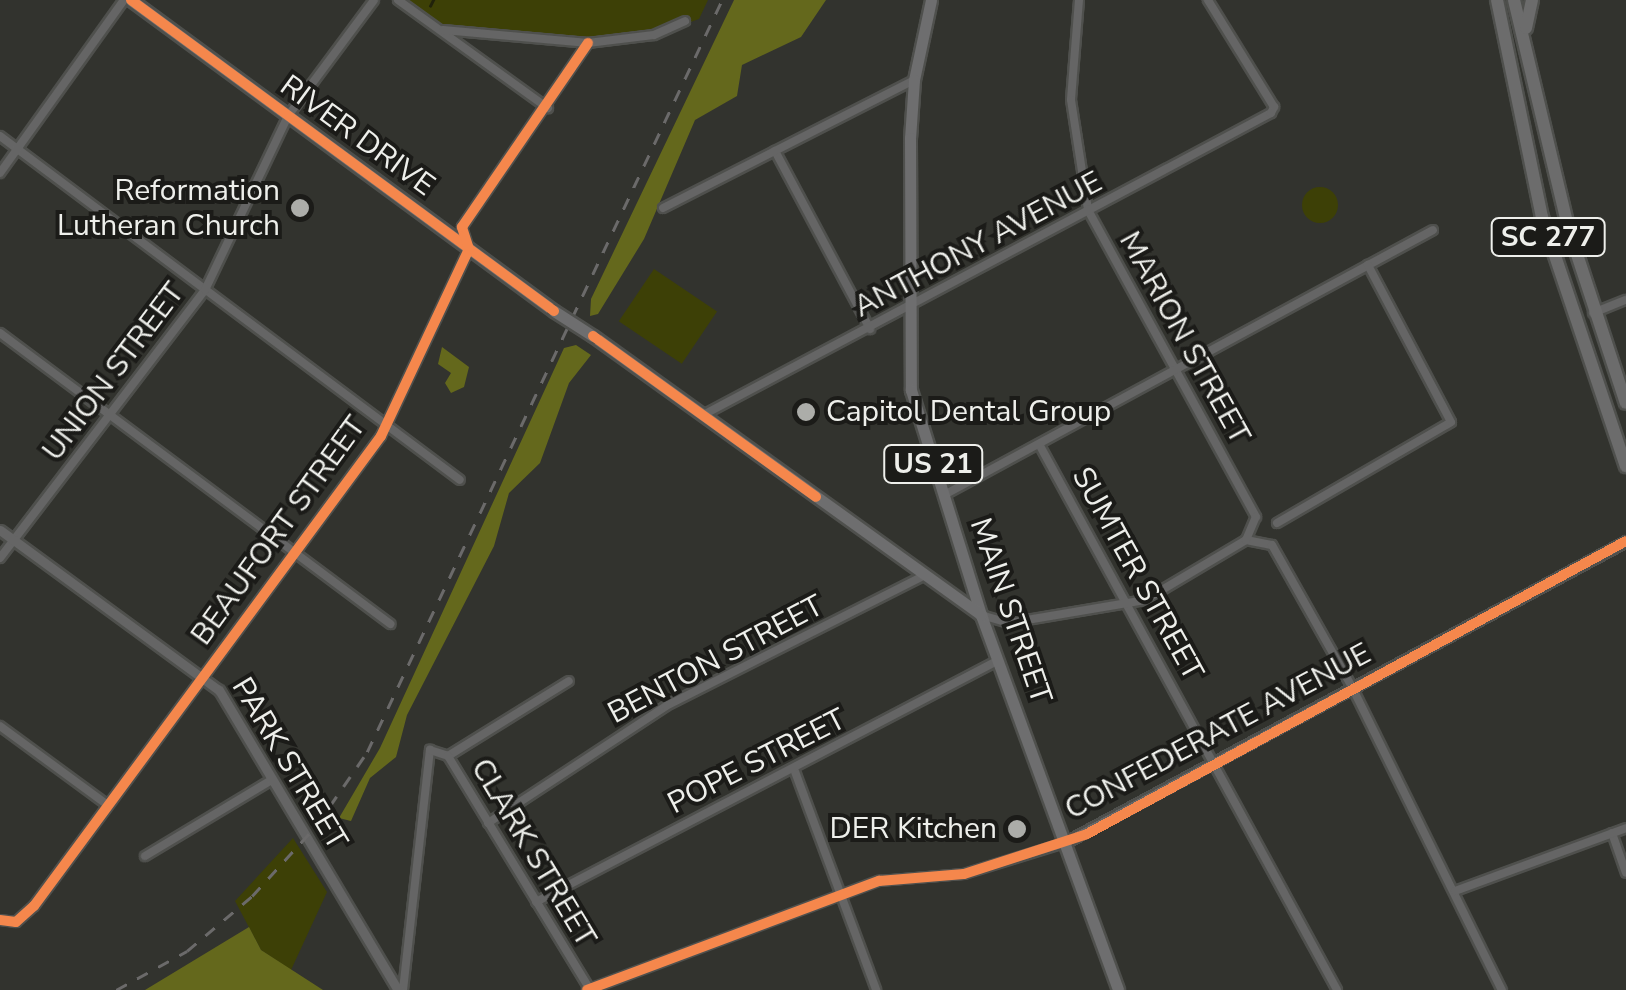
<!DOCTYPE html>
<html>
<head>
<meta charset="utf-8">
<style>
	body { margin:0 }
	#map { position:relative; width:1626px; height:990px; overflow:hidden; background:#32332e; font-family:"Nunito Sans",sans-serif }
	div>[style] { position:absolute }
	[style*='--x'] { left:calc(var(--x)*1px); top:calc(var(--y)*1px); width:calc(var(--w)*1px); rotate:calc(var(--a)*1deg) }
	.green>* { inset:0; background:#3d4006; transform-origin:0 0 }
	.round { border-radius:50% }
	.forest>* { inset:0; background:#64681c }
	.stream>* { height:2.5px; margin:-1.25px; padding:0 1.25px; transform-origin:1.25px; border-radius:1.25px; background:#21220b }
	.roads { filter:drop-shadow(2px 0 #4f504d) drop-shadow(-2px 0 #4f504d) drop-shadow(0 2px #4f504d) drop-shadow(0 -2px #4f504d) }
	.minor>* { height:8px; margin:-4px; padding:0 4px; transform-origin:4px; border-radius:4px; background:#656565 }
	.tertiary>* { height:9px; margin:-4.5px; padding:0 4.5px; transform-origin:4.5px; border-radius:4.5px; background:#656565 }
	.primary>* { height:11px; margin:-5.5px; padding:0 5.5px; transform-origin:5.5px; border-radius:5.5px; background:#6e6e6f }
	.trunk>* { height:12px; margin:-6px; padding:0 6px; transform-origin:6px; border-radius:6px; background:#6c6c6c }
	.rail>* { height:2.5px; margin-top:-1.25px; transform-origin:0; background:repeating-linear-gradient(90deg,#6b6a6a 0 12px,transparent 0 24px) }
	.bridges { filter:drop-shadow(2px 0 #4f504d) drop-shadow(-2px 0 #4f504d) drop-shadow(0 2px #4f504d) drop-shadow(0 -2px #4f504d) }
	.primary-bridge>* { height:11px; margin:-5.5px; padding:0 5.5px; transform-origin:5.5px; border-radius:5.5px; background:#6e6e6f }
	.cycleway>* { height:10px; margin:-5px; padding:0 5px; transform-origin:5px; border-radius:5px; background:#f5874c }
	.dots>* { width:28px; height:28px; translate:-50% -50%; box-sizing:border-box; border:5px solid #1b1b18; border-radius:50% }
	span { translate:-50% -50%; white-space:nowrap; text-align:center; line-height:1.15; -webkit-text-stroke:8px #1b1b18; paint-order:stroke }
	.shield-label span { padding:2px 8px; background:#1b1b18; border:2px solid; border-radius:8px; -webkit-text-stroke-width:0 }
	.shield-label { font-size:28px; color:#eeefeb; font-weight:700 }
	.street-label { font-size:30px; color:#eeefeb }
	.poi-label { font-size:30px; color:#eeefeb }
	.right { translate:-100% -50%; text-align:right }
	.left { translate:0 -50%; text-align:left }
</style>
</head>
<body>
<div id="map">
	<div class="green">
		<div style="clip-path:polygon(398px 0,708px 0,699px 19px,654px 35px,588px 43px,443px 30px)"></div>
		<div class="round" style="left:1302px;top:187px;width:36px;height:36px"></div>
		<div style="left:654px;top:269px;width:76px;height:63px;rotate:34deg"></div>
		<div style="clip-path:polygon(293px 838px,327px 892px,291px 970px,261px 950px,235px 901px)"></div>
	</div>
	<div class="forest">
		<div style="clip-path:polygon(734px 0,826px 0,801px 37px,742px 65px,737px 96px,695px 120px,644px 239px,598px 314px,590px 316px,591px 299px)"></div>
		<div style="clip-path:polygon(576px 345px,591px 355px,569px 383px,540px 463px,509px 493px,494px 546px,407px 715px,396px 757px,370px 778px,351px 821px,339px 818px,380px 748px,564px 348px)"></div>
		<div style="clip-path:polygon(442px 347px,469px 367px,464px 387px,451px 393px,445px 383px,451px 373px,438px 364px)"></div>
		<div style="clip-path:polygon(249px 927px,261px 950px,323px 990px,145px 990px)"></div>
	</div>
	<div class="stream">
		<div style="--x:430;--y:6;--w:7;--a:-63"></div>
	</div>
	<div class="roads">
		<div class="minor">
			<div style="--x:398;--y:0;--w:185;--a:35.8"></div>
			<div style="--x:1079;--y:0;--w:100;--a:94.6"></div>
			<div style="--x:1071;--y:100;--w:111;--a:81.2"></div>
			<div style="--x:1088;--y:210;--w:350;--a:61.3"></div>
			<div style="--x:443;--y:30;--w:146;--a:5.1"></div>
			<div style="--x:588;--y:43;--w:66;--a:-6.9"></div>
			<div style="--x:654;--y:35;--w:34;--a:-24"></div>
			<div style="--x:0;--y:136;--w:574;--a:36.79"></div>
			<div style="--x:775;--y:151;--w:202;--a:61.9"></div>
			<div style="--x:0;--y:173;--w:213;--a:-54.4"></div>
			<div style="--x:663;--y:208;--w:282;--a:-27"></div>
			<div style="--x:1593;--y:313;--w:35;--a:-22"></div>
			<div style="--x:0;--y:333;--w:487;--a:36.7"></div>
			<div style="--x:705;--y:414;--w:641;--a:-28"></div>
			<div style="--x:1271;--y:113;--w:7;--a:-63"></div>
			<div style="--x:1274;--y:107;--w:126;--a:-121.7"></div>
			<div style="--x:1039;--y:444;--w:622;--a:61.37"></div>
			<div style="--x:944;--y:495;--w:556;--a:-28.45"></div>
			<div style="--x:1277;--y:523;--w:201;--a:-30.1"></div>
			<div style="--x:1451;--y:422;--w:178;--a:-117.9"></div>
			<div style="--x:1246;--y:540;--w:26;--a:11"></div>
			<div style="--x:1272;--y:545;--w:165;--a:60.6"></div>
			<div style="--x:1353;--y:689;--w:336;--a:63.7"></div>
			<div style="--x:0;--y:558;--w:337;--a:-52.6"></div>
			<div style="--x:205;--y:290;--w:193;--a:-64.5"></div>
			<div style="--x:288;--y:116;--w:144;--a:-53.4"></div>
			<div style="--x:981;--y:615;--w:29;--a:16"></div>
			<div style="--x:1009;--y:623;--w:138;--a:-9.6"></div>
			<div style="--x:1145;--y:600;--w:117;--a:-30.7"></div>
			<div style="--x:1246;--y:540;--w:25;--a:-67"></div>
			<div style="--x:0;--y:726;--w:132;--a:36.3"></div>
			<div style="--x:448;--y:756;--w:142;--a:-31.8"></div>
			<div style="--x:794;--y:769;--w:236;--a:69.6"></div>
			<div style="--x:488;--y:823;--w:213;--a:-33.3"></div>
			<div style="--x:666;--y:706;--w:286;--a:-26.8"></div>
			<div style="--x:1612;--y:833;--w:42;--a:70.7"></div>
			<div style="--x:145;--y:856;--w:146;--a:-31"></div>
			<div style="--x:1455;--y:891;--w:182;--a:-20.2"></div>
			<div style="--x:536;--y:902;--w:522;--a:-27.6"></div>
			<div style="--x:0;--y:920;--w:16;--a:7"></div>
			<div style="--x:16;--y:922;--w:24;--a:-42"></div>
			<div style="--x:34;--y:906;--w:584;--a:-53.56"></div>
			<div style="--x:381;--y:436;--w:207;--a:-64.8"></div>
			<div style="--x:469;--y:249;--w:23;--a:-108"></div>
			<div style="--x:462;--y:227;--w:223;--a:-55.6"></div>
			<div style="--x:403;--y:990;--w:242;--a:-83.6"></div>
			<div style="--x:430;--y:750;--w:19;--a:18"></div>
			<div style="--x:448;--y:756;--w:274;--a:58.7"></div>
			<div style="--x:587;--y:990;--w:312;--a:-20.5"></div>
			<div style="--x:879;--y:881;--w:85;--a:-4.7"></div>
			<div style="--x:964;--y:874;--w:105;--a:-17.2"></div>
		</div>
		<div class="tertiary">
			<div style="--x:0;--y:530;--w:271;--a:36.2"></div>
			<div style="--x:219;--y:690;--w:349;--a:59.2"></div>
			<div style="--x:1064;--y:843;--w:638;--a:-28.25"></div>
		</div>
		<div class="primary">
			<div style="--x:131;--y:0;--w:525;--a:36.32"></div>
			<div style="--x:931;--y:0;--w:82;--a:102"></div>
			<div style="--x:914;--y:80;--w:58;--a:93.9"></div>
			<div style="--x:910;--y:138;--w:252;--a:89.8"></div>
			<div style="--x:911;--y:390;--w:236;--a:72.7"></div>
			<div style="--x:981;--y:615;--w:399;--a:69.9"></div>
			<div style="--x:593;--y:336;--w:478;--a:35.7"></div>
		</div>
		<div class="trunk">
			<div style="--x:1497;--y:0;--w:222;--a:78.3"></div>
			<div style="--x:1542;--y:217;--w:263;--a:71.4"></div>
			<div style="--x:1514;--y:0;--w:233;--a:76.6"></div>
			<div style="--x:1568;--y:227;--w:185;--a:71.8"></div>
			<div style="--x:1526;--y:28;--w:29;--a:-78"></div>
		</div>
	</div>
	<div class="rail">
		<div style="--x:116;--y:990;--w:81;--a:-28.8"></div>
		<div style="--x:187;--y:951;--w:85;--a:-40.2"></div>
		<div style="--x:252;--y:896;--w:95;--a:-47.6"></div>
		<div style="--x:316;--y:826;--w:90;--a:-55.4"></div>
		<div style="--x:367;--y:752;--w:832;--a:-64.73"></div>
	</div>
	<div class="bridges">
		<div class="primary-bridge">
			<div style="--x:554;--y:311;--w:46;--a:32.7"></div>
		</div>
	</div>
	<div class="cycleway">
		<div style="--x:131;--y:0;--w:525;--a:36.32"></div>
		<div style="--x:593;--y:336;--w:275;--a:35.8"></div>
		<div style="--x:0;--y:920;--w:16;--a:7"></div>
		<div style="--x:16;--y:922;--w:24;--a:-42"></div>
		<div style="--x:34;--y:906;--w:584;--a:-53.56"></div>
		<div style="--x:381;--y:436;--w:207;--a:-64.8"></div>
		<div style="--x:469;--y:249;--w:23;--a:-108"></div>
		<div style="--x:462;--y:227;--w:223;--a:-55.6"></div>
		<div style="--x:587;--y:990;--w:312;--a:-20.5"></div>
		<div style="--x:879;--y:881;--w:85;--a:-4.7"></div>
		<div style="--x:964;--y:874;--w:129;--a:-18"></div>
		<div style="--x:1087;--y:834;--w:613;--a:-28.53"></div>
	</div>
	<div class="dots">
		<div style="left:300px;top:208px;background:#acada9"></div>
		<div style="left:806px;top:412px;background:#acada9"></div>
		<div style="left:1017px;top:829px;background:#acada9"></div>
	</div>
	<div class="shield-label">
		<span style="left:1548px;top:237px">SC 277</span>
		<span style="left:933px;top:464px">US 21</span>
	</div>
	<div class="street-label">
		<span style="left:357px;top:136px;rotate:36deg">RIVER DRIVE</span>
		<span style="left:978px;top:245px;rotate:-28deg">ANTHONY AVENUE</span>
		<span style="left:1184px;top:338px;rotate:61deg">MARION STREET</span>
		<span style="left:114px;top:372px;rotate:-53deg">UNION STREET</span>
		<span style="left:279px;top:531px;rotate:-54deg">BEAUFORT STREET</span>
		<span style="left:1137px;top:574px;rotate:61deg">SUMTER STREET</span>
		<span style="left:1010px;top:611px;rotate:71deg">MAIN STREET</span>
		<span style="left:716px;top:660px;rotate:-28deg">BENTON STREET</span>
		<span style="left:1218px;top:732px;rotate:-28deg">CONFEDERATE AVENUE</span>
		<span style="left:757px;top:762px;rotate:-27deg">POPE STREET</span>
		<span style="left:289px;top:764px;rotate:59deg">PARK STREET</span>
		<span style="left:533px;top:853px;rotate:59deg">CLARK STREET</span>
	</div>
	<div class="poi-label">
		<span class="right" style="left:280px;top:208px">Reformation<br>Lutheran Church</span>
		<span class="left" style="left:826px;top:412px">Capitol Dental Group</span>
		<span class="right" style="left:997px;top:829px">DER Kitchen</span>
	</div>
</div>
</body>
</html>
